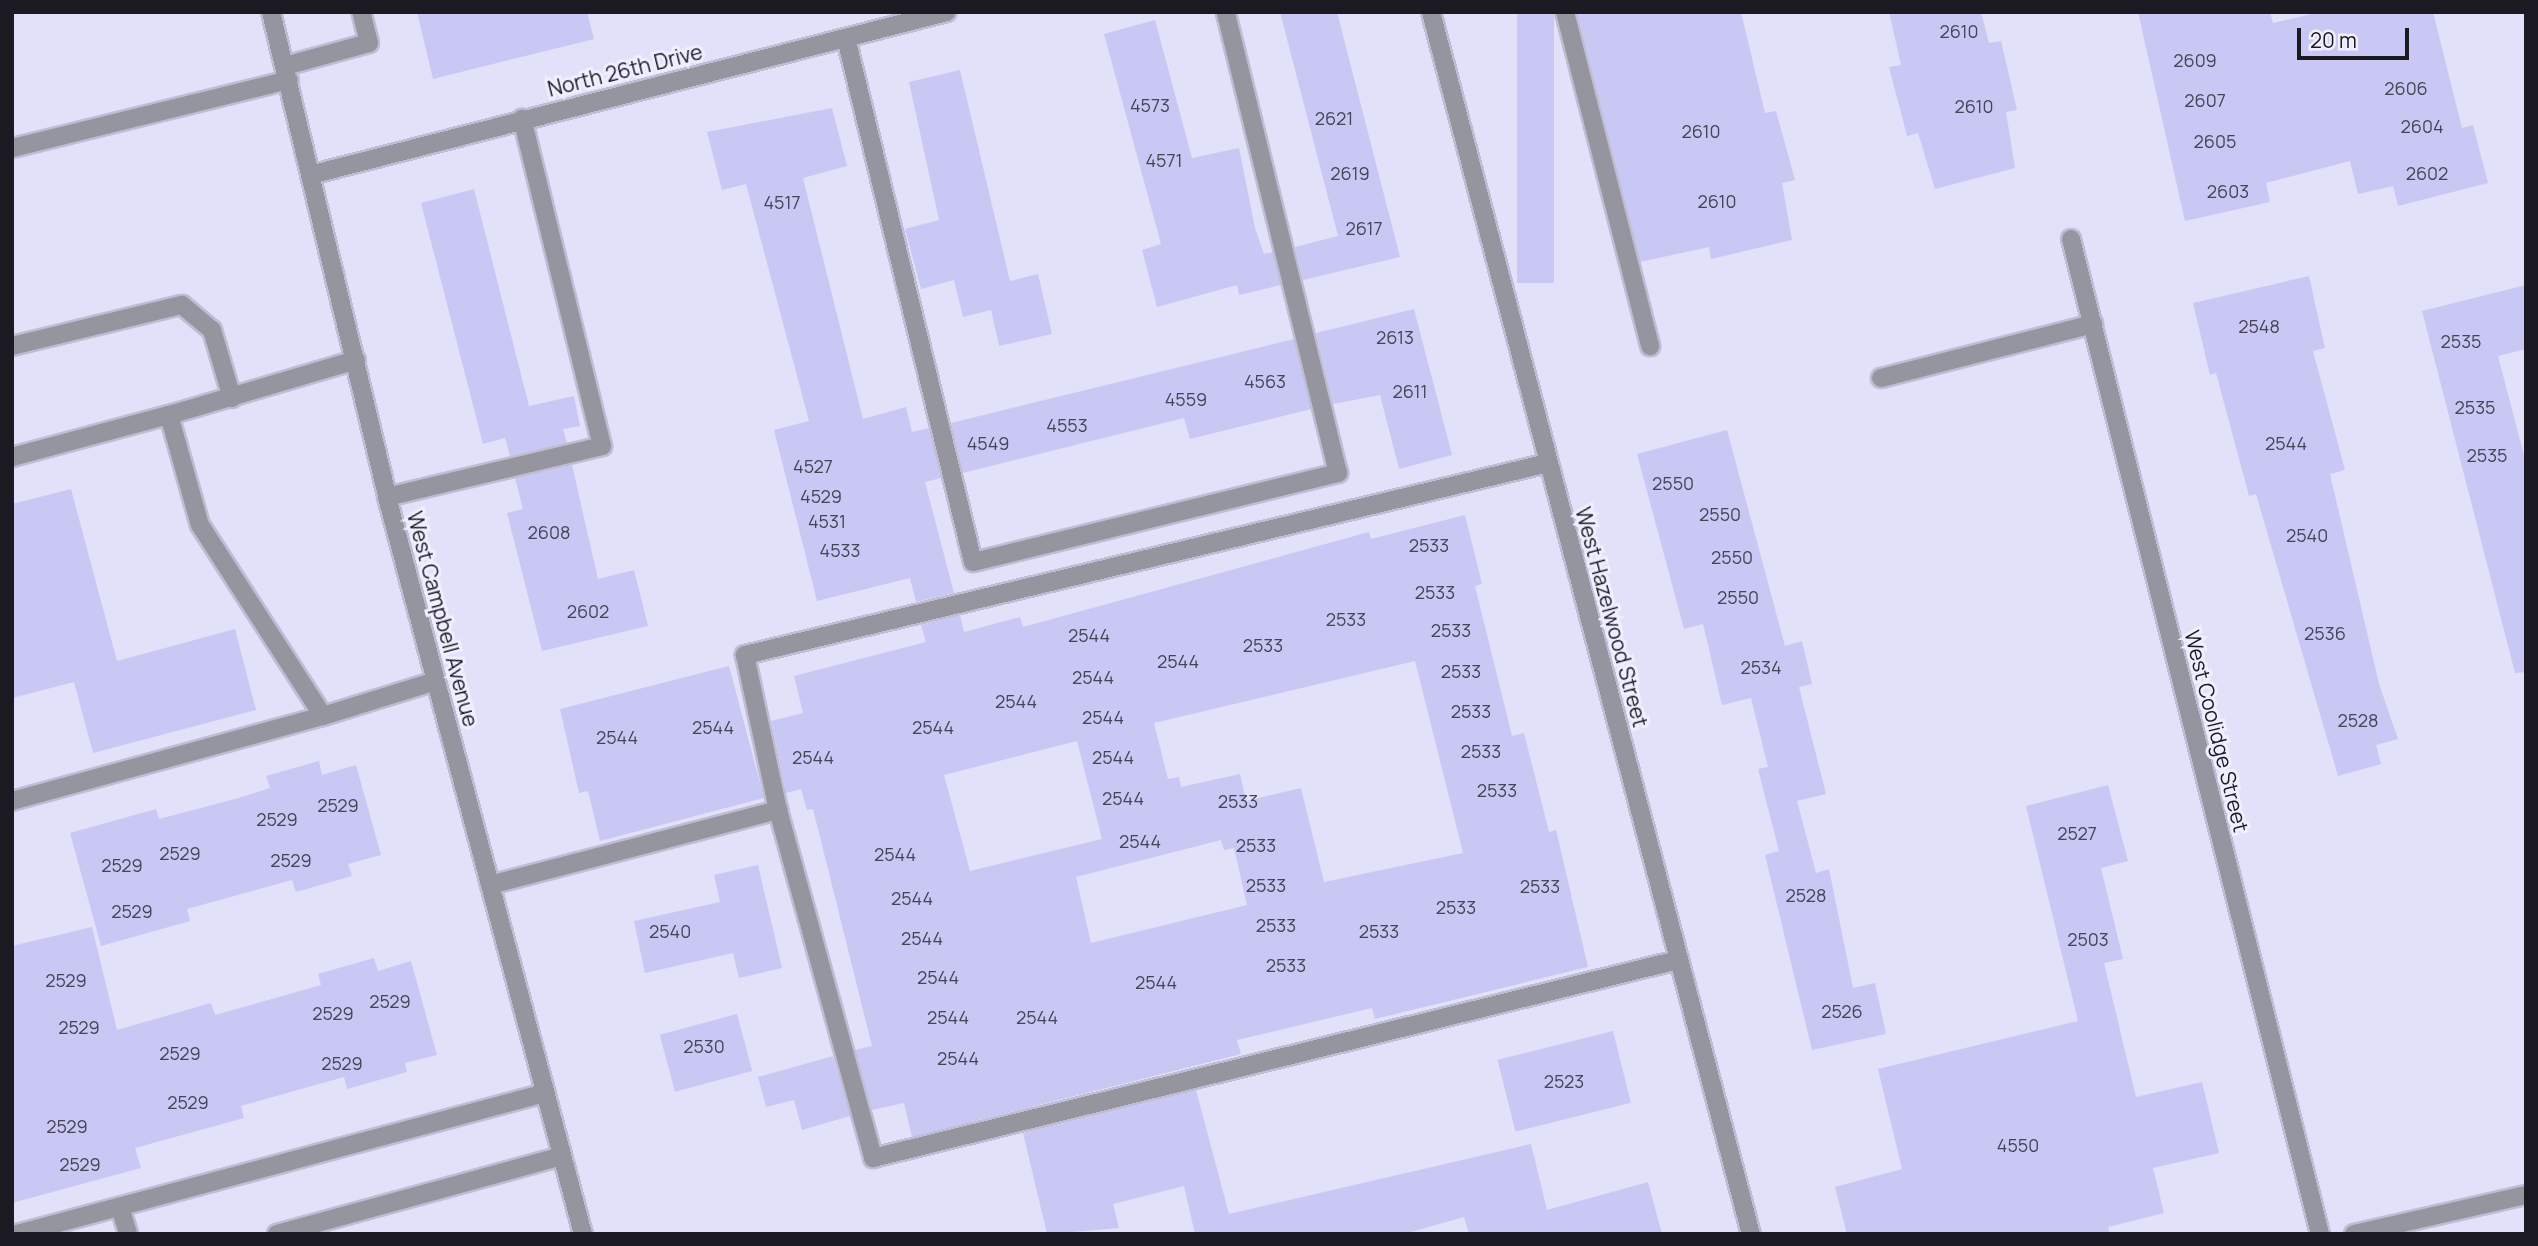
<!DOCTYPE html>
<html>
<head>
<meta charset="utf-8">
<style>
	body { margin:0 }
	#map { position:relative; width:2538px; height:1246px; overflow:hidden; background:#e2e1fa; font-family:Manrope,sans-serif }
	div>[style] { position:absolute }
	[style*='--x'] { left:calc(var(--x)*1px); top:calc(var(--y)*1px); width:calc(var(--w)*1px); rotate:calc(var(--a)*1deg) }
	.building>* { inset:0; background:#c9c7f4; transform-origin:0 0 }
	.roads { filter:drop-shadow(2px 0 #bebdd3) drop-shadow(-2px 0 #bebdd3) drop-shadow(0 2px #bebdd3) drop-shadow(0 -2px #bebdd3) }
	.service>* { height:18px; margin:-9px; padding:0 9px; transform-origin:9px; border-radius:9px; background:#95959f }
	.minor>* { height:18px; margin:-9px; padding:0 9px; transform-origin:9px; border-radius:9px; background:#95959f }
	.tertiary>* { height:18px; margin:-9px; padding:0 9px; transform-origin:9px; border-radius:9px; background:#95959f }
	span { translate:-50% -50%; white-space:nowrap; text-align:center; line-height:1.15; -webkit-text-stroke:6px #f0efff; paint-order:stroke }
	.number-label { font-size:18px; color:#464557 }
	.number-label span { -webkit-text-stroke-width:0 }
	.street-label { font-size:21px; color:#1b1a23 }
	.frame { position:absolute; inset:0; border:14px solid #1b1a23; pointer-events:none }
	.scale { position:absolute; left:2297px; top:28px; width:112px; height:32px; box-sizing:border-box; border:4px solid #1b1a23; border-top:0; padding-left:9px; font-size:21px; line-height:24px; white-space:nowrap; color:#1b1a23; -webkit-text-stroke:5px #f0efff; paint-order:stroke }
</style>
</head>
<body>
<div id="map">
	<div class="building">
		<div style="clip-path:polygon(417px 12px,587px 12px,594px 39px,433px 79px)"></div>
		<div style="clip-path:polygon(1280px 12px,1337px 12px,1400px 257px,1303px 280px,1295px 247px,1338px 236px)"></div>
		<div style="left:1517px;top:12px;width:37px;height:271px"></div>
		<div style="clip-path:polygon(1577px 12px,1741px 12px,1765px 113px,1776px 111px,1795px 180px,1782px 183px,1792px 240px,1711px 259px,1709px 247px,1640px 262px)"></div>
		<div style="clip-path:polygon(1889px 12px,1981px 12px,1989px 43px,2001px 41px,2017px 110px,2006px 112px,2015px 168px,1935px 189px,1918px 133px,1907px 136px,1889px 67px,1901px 65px)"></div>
		<div style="clip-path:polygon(2138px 12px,2270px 12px,2273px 23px,2321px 12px,2433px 12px,2462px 128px,2473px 125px,2488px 183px,2398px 206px,2393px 186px,2358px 194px,2350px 161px,2266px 183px,2270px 202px,2185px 221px)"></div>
		<div style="clip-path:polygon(1155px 20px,1192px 158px,1239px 148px,1255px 228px,1264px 254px,1273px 252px,1281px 285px,1239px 295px,1237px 285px,1157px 307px,1142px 250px,1161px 244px,1104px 34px)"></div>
		<div style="clip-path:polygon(960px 70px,1010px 281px,1038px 274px,1052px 334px,999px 346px,991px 310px,963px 317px,954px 280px,921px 289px,905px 229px,939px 220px,909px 82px)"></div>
		<div style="clip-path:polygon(832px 108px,847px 166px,803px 178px,863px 419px,906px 407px,912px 432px,929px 428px,941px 478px,925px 482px,954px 593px,916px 602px,910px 578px,817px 601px,774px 430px,809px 421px,746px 184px,722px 190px,707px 132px)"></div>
		<div style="clip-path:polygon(474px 189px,529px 406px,574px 396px,580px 426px,563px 429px,567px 443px,510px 456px,505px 438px,483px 444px,421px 203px)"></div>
		<div style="clip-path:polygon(2309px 276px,2325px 348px,2313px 351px,2345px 470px,2330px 474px,2379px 684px,2398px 739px,2376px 745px,2381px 764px,2338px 776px,2256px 494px,2249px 496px,2216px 373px,2210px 375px,2193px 303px)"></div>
		<div style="clip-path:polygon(2526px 285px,2526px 349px,2498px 356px,2526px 463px,2526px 672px,2515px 673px,2422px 311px)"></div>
		<div style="clip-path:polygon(1414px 309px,1452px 455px,1399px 469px,1380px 395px,1333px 404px,1316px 333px)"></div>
		<div style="clip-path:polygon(1294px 339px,1311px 409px,1190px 439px,1184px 418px,963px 473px,951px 423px)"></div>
		<div style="clip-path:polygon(1727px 430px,1785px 646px,1802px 641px,1812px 684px,1799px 687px,1826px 794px,1797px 801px,1816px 873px,1829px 869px,1853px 988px,1875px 983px,1886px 1034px,1812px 1050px,1765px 855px,1779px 851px,1758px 769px,1768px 767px,1751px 698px,1722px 705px,1703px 624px,1684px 629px,1637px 454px)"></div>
		<div style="clip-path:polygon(572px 465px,598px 579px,634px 570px,648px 626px,542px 651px,507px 513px,523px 509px,515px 478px)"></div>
		<div style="clip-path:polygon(71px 489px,117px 661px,235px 629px,256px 710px,93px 753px,74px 682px,12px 698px,12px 504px)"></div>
		<div style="clip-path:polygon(evenodd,1465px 515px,1482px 584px,1475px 586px,1512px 736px,1524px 733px,1549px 832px,1556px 830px,1588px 967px,1375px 1019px,1372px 1008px,1237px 1040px,1241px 1054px,912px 1137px,904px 1103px,872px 1110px,855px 1050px,872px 1046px,813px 809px,807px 810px,801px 789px,786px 793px,771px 721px,803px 713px,794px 676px,926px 642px,921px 625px,960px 615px,964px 632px,1020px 617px,1023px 627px,1369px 532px,1371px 539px,1465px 515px,1415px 661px,1463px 853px,1324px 882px,1301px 788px,1246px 801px,1240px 774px,1181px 787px,1179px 777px,1168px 779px,1154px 723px,1415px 661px,1465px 515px,1077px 741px,1102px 839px,970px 871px,944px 775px,1077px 741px,1465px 515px,1221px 840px,1224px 850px,1234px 848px,1247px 905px,1091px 943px,1076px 877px,1221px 840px)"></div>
		<div style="clip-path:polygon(729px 666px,764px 798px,600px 841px,588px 791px,579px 793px,560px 709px)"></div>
		<div style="clip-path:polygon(319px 761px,322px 775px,356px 765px,381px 855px,348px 864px,352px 876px,296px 892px,292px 880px,187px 909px,190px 921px,101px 946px,70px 833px,156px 809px,159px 819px,235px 799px,270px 788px,266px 776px)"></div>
		<div style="clip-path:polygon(2108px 785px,2128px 861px,2101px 868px,2123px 959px,2104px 963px,2136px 1097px,2202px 1082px,2219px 1153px,2153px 1168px,2164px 1213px,2108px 1227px,2110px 1234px,1847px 1234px,1835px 1187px,1902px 1169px,1878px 1069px,2078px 1021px,2026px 806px)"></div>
		<div style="clip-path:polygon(758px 865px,782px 968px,739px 978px,733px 953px,645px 973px,634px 921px,720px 902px,714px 875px)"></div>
		<div style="clip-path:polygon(92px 927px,117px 1030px,211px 1003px,215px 1015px,321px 985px,318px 974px,374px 958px,378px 971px,411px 961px,437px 1055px,405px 1063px,407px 1072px,347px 1089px,344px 1077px,241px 1106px,244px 1118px,135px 1148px,141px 1168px,12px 1203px,12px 946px)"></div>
		<div style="left:737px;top:1014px;width:59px;height:80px;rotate:75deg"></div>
		<div style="left:1613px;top:1031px;width:74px;height:119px;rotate:76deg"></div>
		<div style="clip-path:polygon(833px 1056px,850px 1116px,802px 1130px,794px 1100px,766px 1107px,758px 1077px)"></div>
		<div style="clip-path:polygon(1196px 1090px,1229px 1214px,1531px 1144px,1547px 1210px,1648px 1182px,1662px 1234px,1469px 1234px,1464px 1217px,1404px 1234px,1195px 1234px,1184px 1186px,1113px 1204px,1119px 1228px,1047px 1234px,1023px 1133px)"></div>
	</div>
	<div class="roads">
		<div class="service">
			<div style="--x:1565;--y:12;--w:345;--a:75.7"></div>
			<div style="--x:846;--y:38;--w:539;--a:76.38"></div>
			<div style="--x:973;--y:562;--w:376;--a:-13.7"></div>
			<div style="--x:1338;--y:473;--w:474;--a:-103.7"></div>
			<div style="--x:285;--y:66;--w:87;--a:-15.3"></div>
			<div style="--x:369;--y:43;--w:32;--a:-104"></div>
			<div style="--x:12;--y:148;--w:285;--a:-13.8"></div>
			<div style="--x:12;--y:346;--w:175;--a:-13.6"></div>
			<div style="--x:182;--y:305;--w:39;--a:40"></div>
			<div style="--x:212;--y:330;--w:71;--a:73.6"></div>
			<div style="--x:356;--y:360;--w:195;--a:163.6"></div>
			<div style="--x:169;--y:415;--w:114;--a:74.3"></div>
			<div style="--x:200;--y:525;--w:227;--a:57.2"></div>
			<div style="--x:323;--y:716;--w:118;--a:-17.2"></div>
			<div style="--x:1881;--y:378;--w:219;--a:-14.3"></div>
			<div style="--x:12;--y:457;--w:163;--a:-15"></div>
			<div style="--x:1548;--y:463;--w:826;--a:166.55"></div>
			<div style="--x:745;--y:655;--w:158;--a:78"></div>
			<div style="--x:778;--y:810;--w:361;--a:74.7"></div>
			<div style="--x:873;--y:1158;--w:829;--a:-13.82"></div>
			<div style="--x:387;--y:497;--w:221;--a:-13.3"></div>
			<div style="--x:602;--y:446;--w:337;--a:-103.7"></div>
			<div style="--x:12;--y:801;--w:322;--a:-15.3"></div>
			<div style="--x:490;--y:885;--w:298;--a:-14.6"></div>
			<div style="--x:120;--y:1207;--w:28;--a:73"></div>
			<div style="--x:17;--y:1234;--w:547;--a:-14.95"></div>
			<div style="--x:277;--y:1234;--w:295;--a:-15.3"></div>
			<div style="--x:2354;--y:1234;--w:176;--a:-12.8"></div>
		</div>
		<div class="minor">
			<div style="--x:1431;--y:12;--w:1263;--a:75.33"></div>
			<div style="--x:314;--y:174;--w:653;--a:-14.36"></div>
			<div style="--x:2071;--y:239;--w:1026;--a:75.95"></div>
		</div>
		<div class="tertiary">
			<div style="--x:271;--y:12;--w:499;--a:76.5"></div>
			<div style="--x:387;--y:497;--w:763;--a:75.11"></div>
		</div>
	</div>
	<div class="number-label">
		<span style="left:1959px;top:31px">2610</span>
		<span style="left:2195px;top:60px">2609</span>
		<span style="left:2406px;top:88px">2606</span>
		<span style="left:2205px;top:100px">2607</span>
		<span style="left:1150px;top:105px">4573</span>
		<span style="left:1974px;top:106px">2610</span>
		<span style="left:1334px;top:118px">2621</span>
		<span style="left:2422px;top:126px">2604</span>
		<span style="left:1701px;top:131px">2610</span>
		<span style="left:2215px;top:141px">2605</span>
		<span style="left:1164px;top:160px">4571</span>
		<span style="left:1350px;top:173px">2619</span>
		<span style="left:2427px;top:173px">2602</span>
		<span style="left:2228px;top:191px">2603</span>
		<span style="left:1717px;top:201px">2610</span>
		<span style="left:782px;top:202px">4517</span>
		<span style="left:1364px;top:228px">2617</span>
		<span style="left:2259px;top:326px">2548</span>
		<span style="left:1395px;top:337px">2613</span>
		<span style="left:2461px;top:341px">2535</span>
		<span style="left:1265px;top:381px">4563</span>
		<span style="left:1410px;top:391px">2611</span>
		<span style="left:1186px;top:399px">4559</span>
		<span style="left:2475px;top:407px">2535</span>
		<span style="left:1067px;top:425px">4553</span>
		<span style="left:988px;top:443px">4549</span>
		<span style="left:2286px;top:443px">2544</span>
		<span style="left:2487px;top:455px">2535</span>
		<span style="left:813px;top:466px">4527</span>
		<span style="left:1673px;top:483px">2550</span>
		<span style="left:821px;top:496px">4529</span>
		<span style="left:1720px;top:514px">2550</span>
		<span style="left:827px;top:521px">4531</span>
		<span style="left:549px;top:532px">2608</span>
		<span style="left:2307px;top:535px">2540</span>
		<span style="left:1429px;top:545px">2533</span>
		<span style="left:840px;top:550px">4533</span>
		<span style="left:1732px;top:557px">2550</span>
		<span style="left:1435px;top:592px">2533</span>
		<span style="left:1738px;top:597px">2550</span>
		<span style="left:588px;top:611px">2602</span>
		<span style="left:1346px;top:619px">2533</span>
		<span style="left:1451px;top:630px">2533</span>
		<span style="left:2325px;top:633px">2536</span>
		<span style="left:1089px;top:635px">2544</span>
		<span style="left:1263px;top:645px">2533</span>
		<span style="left:1178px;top:661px">2544</span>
		<span style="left:1761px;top:667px">2534</span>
		<span style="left:1461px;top:671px">2533</span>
		<span style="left:1093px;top:677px">2544</span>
		<span style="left:1016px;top:701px">2544</span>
		<span style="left:1471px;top:711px">2533</span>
		<span style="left:1103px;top:717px">2544</span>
		<span style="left:2358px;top:720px">2528</span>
		<span style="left:713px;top:727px">2544</span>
		<span style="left:933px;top:727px">2544</span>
		<span style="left:617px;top:737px">2544</span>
		<span style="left:1481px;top:751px">2533</span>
		<span style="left:813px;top:757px">2544</span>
		<span style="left:1113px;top:757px">2544</span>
		<span style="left:1497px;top:790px">2533</span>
		<span style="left:1123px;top:798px">2544</span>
		<span style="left:1238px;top:801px">2533</span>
		<span style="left:338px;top:805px">2529</span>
		<span style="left:277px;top:819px">2529</span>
		<span style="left:2077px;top:833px">2527</span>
		<span style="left:1140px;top:841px">2544</span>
		<span style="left:1256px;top:845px">2533</span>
		<span style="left:180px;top:853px">2529</span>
		<span style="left:895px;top:854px">2544</span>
		<span style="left:291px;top:860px">2529</span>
		<span style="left:122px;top:865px">2529</span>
		<span style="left:1266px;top:885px">2533</span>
		<span style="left:1540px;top:886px">2533</span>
		<span style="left:1806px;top:895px">2528</span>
		<span style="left:912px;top:898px">2544</span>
		<span style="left:1456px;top:907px">2533</span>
		<span style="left:132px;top:911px">2529</span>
		<span style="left:1276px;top:925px">2533</span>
		<span style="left:670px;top:931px">2540</span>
		<span style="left:1379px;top:931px">2533</span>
		<span style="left:922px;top:938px">2544</span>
		<span style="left:2088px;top:939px">2503</span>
		<span style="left:1286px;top:965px">2533</span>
		<span style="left:938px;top:977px">2544</span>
		<span style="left:66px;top:980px">2529</span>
		<span style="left:1156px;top:982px">2544</span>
		<span style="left:390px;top:1001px">2529</span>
		<span style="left:1842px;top:1011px">2526</span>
		<span style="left:333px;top:1013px">2529</span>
		<span style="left:948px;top:1017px">2544</span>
		<span style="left:1037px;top:1017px">2544</span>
		<span style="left:79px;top:1027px">2529</span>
		<span style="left:704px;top:1046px">2530</span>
		<span style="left:180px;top:1053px">2529</span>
		<span style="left:958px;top:1058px">2544</span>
		<span style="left:342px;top:1063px">2529</span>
		<span style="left:1564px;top:1081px">2523</span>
		<span style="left:188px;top:1102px">2529</span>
		<span style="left:67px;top:1126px">2529</span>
		<span style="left:2018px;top:1145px">4550</span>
		<span style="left:80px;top:1164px">2529</span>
	</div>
	<div class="street-label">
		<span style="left:625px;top:70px;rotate:-14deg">North 26th Drive</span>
		<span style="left:1612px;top:617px;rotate:75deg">West Hazelwood Street</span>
		<span style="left:443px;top:619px;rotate:75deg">West Campbell Avenue</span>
		<span style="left:2217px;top:731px;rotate:76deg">West Coolidge Street</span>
	</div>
	<div class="frame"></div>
	<div class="scale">20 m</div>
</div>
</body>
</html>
